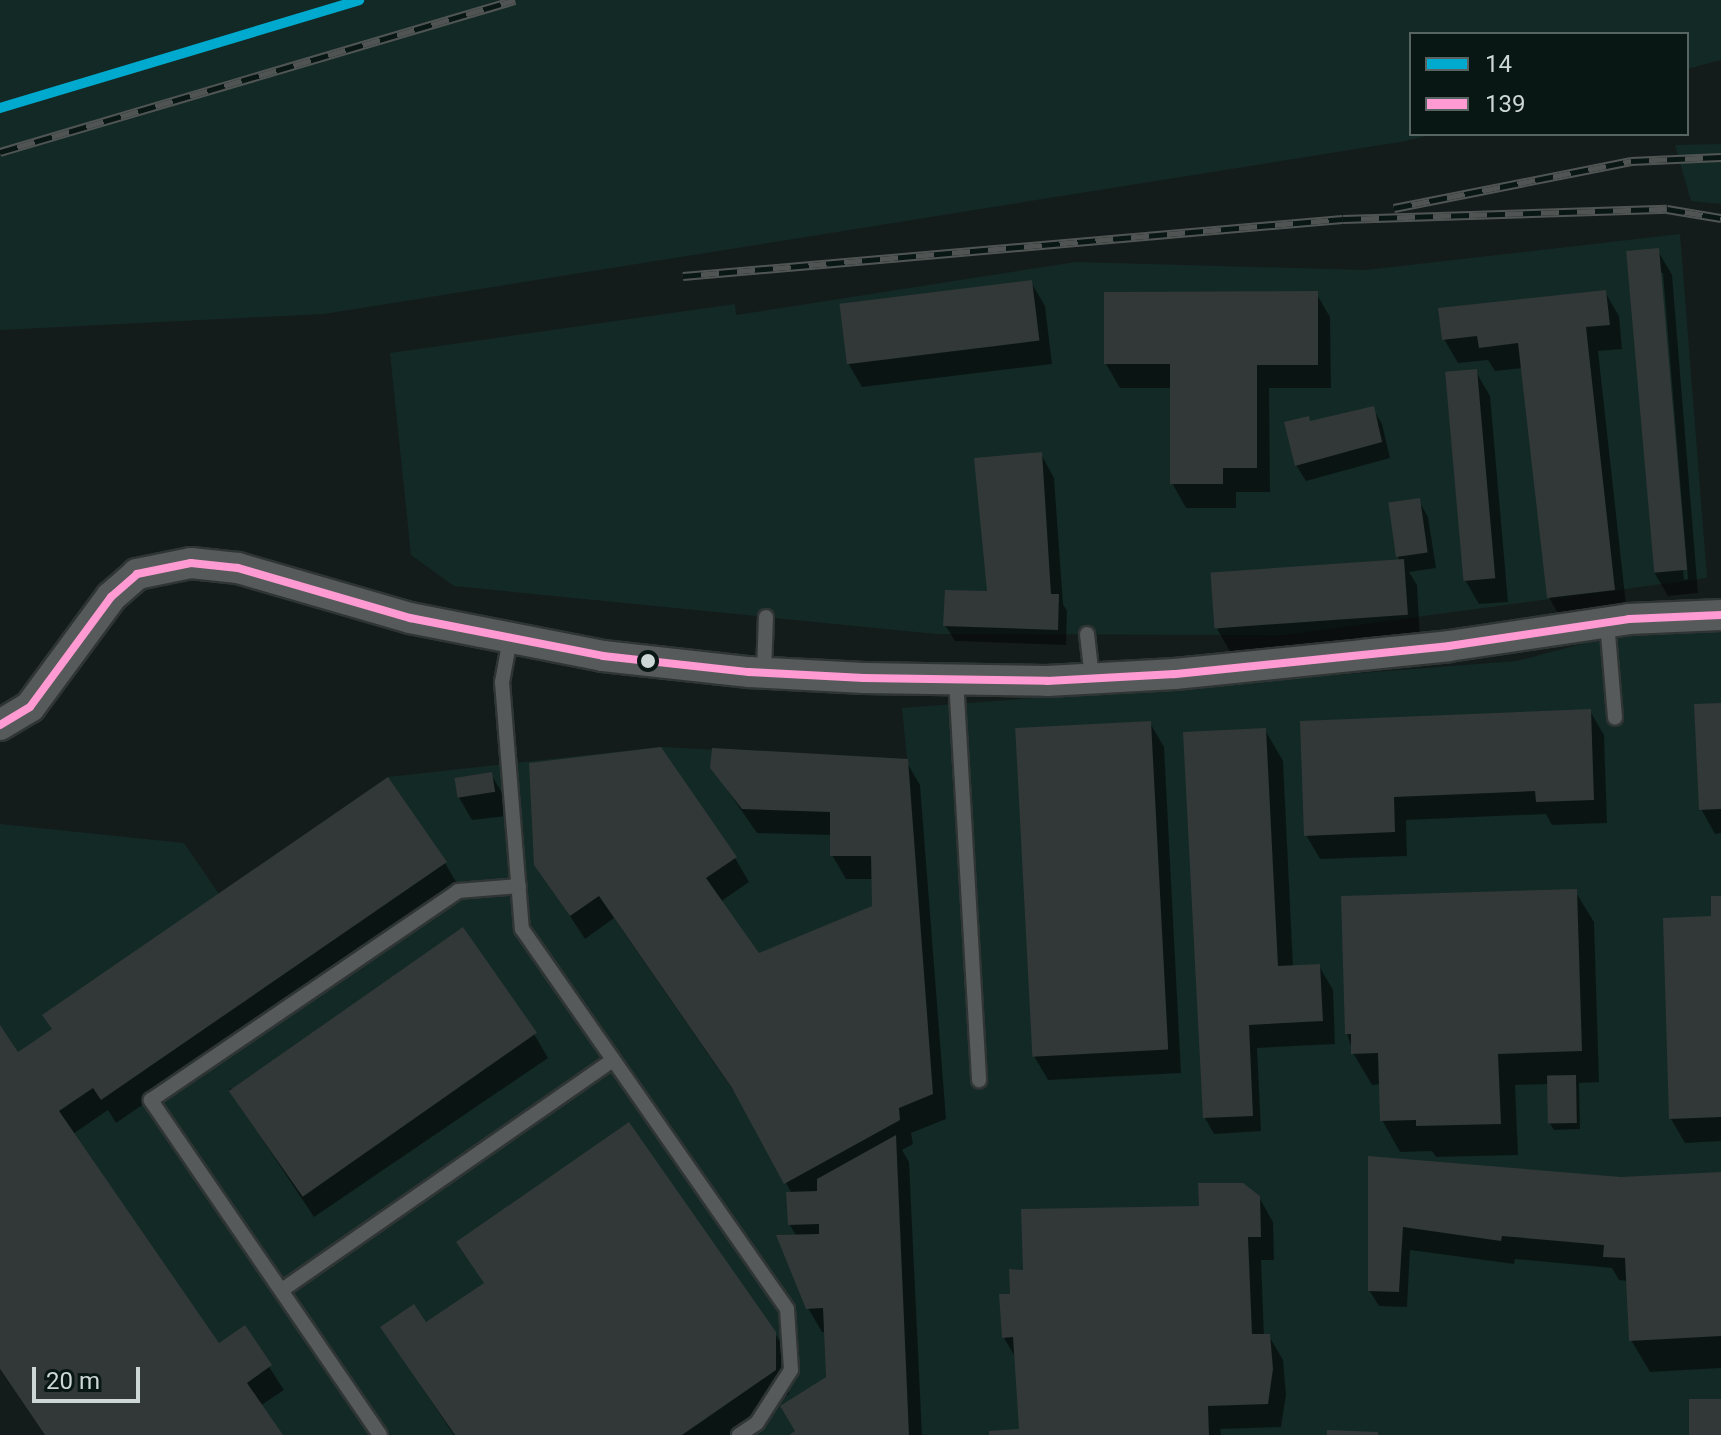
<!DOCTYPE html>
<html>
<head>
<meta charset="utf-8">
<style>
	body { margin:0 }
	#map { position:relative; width:1721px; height:1435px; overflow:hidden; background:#141c1b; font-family:Roboto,sans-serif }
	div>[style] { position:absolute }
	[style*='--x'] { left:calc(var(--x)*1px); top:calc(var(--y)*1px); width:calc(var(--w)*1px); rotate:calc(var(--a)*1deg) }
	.built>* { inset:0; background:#132925 }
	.shadow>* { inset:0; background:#0007 }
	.building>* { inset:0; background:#313837; transform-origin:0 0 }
	.roads { filter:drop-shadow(2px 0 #2f3534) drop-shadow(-2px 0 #2f3534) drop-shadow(0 2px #2f3534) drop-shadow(0 -2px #2f3534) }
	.service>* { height:14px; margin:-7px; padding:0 7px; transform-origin:7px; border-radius:7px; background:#575a5a }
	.minor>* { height:30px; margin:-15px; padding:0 15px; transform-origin:15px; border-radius:15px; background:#575a5a }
	.rail>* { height:9px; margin-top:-4.5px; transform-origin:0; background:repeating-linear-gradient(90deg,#081714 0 18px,#505554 0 36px); box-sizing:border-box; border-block:2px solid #505554 }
	.bus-1>* { height:8px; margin:-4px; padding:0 4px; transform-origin:4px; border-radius:4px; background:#ff9ad2 }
	.rail-1>* { height:10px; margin:-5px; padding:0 5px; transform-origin:5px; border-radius:5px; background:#00a9ce }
	.dots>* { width:22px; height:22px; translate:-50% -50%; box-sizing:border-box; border:4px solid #081714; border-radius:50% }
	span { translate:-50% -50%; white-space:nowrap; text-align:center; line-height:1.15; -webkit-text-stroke:7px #081714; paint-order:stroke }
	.legend { position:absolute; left:1409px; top:32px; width:280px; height:104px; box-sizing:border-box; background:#081714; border:2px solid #576461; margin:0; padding:10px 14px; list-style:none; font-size:24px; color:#cdd7d5 }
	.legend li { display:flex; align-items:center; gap:16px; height:40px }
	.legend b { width:40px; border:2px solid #576461 }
	.scale { position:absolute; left:32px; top:1367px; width:108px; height:36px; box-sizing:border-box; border:4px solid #cdd7d5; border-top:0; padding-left:10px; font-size:24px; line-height:28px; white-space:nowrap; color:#cdd7d5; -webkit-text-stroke:6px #081714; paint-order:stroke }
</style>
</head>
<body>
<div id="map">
	<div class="built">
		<div style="clip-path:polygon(0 0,1721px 0,1721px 60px,1687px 69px,1687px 34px,1411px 34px,1411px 134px,1435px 134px,1406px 141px,324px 314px,0 330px)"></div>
		<div style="clip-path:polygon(1721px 144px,1721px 204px,1691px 201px,1675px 145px)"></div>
		<div style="clip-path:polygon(1680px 234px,1707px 578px,1283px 635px,936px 634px,454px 586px,411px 555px,390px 353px,735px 304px,736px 315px,1076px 262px,1366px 270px)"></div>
		<div style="clip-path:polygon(1721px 632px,1721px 1435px,45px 1435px,0 1369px,0 824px,184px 843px,219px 894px,388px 777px,661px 747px,907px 759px,902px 708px,1517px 661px,1611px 636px)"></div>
	</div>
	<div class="shadow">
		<div style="clip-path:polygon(evenodd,1658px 251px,1672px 275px,1698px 593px,1668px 596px,1654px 572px,1658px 251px,1659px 273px,1663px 273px,1688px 579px,1684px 580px,1659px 273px)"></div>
		<div style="clip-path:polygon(1031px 282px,1045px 306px,1052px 364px,862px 387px,848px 363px)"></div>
		<div style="clip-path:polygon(1605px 292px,1619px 316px,1622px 349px,1598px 351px,1627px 614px,1562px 621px,1549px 597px,1523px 368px,1495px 371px,1488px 360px,1458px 363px,1444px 339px)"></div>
		<div style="clip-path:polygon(1316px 293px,1330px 317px,1331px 388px,1269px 388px,1270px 492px,1236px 492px,1236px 508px,1186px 508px,1172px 483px,1172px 388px,1120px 388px,1106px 364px)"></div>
		<div style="clip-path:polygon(1476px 372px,1490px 396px,1508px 602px,1479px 604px,1465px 580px)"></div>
		<div style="clip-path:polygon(1373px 409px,1382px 424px,1390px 458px,1306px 481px,1296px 465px,1310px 423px)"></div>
		<div style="clip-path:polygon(1041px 454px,1054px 478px,1063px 604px,1067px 611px,1066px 645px,955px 641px,945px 625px,989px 593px)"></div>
		<div style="clip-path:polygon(1419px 501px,1428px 517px,1436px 568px,1409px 572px,1417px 585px,1420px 639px,1231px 653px,1217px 629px,1400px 561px,1398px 557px)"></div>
		<div style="clip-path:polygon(1721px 705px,1721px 833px,1715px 834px,1701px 809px)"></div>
		<div style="clip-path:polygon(1590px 711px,1604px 735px,1607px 823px,1552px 825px,1546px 814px,1406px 820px,1407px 856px,1320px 859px,1306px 835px)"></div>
		<div style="clip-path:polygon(1150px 723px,1164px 747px,1181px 1073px,1048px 1080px,1034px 1056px)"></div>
		<div style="clip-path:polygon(1265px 730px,1283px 761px,1293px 967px,1319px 966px,1333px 990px,1335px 1044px,1257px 1048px,1261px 1131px,1214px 1134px,1205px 1118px)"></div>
		<div style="clip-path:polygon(906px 761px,920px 785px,946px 1119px,911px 1133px,913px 1144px,902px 1150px,909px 1162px,922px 1435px,794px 1435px,828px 1378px,826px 1332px,822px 1332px,808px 1308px,797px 1237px,790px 1225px,792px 1194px,744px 1106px,614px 918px,585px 939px,536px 864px,735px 858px,749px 882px,720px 902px,758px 956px,875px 908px,873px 879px,846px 879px,832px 855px,832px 835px,757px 833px,712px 768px)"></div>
		<div style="clip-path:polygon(491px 774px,505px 798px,507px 816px,472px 820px,458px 796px)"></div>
		<div style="clip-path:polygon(445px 863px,459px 887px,116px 1123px,108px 1110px,73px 1134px,219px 1346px,244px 1328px,284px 1390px,260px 1406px,280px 1435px,45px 1435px,0 1370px,0 1029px,18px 1054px)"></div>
		<div style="clip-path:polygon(1575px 891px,1594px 922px,1599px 1082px,1579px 1083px,1580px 1129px,1554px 1130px,1549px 1122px,1549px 1084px,1515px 1085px,1518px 1155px,1436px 1157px,1432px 1151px,1400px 1152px,1382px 1120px,1381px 1084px,1372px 1085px,1353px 1053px,1347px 1033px)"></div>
		<div style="clip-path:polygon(1721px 898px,1721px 1141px,1685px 1143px,1671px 1119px,1714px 918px)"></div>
		<div style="clip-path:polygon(534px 1034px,548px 1058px,314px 1217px,229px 1089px)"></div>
		<div style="clip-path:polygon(1721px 1174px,1721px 1368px,1650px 1372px,1631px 1340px,1628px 1281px,1619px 1280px,1612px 1268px,1515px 1259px,1514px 1264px,1410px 1250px,1407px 1307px,1379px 1306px,1369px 1290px,1368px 1222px,1621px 1179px)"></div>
		<div style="clip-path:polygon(1259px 1197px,1273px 1222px,1274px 1260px,1261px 1260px,1264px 1336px,1269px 1336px,1283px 1360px,1286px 1395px,1281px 1427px,1220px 1429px,1221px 1435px,991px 1435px,1021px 1431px,1017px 1360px,1004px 1338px,1012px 1296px,1025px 1272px,1201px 1208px)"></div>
		<div style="clip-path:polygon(458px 1242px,775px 1333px,789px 1358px,789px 1394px,730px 1435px,454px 1435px,382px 1328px,426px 1325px,485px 1284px)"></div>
	</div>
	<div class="building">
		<div style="left:1659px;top:248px;width:323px;height:33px;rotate:85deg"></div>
		<div style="left:1032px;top:280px;width:61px;height:194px;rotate:83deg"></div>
		<div style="clip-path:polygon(1606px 290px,1610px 325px,1586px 327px,1615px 590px,1547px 598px,1518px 343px,1479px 348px,1477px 336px,1442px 340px,1438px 308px)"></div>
		<div style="clip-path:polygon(1318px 291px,1318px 365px,1257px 365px,1257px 468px,1223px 468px,1223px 484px,1170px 484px,1170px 364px,1104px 364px,1104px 292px)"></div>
		<div style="left:1477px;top:369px;width:210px;height:32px;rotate:85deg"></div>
		<div style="clip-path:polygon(1374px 406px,1382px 442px,1295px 466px,1284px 422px,1309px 416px,1310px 421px)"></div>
		<div style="clip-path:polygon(1042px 452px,1051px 594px,1059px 594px,1058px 630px,943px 626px,945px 590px,987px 591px,974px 458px)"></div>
		<div style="left:1420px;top:498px;width:55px;height:32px;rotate:82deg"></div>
		<div style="left:1404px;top:559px;width:56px;height:194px;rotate:86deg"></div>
		<div style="clip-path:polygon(1721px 703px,1721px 809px,1699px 810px,1694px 704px)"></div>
		<div style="clip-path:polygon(1591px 709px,1594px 800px,1536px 802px,1535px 791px,1394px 797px,1395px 832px,1304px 836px,1300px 721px)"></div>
		<div style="left:1151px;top:721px;width:329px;height:136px;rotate:87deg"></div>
		<div style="clip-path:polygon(1266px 728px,1278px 966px,1320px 964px,1323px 1021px,1249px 1025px,1253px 1116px,1203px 1118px,1183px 732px)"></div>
		<div style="clip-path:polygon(661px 747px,737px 857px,706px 878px,759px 953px,872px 906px,871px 856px,830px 856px,830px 812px,742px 809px,710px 768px,712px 748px,908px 759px,933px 1094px,899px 1108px,900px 1120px,784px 1184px,732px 1088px,599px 896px,570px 916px,534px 865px,529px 763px)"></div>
		<div style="left:492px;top:772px;width:20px;height:38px;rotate:81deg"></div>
		<div style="clip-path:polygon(388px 777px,447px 862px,101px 1100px,93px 1088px,59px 1111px,219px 1343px,245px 1325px,272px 1365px,247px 1383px,283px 1435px,45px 1435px,0 1369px,0 1025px,18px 1052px,52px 1029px,42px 1015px)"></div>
		<div style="clip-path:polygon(1577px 889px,1582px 1051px,1498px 1054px,1501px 1124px,1416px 1126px,1416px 1120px,1380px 1121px,1378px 1053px,1351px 1054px,1351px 1034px,1345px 1034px,1341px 896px)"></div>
		<div style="clip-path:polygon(1711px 896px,1721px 896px,1721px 1117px,1669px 1119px,1663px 918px,1711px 916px)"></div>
		<div style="left:463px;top:927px;width:129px;height:286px;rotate:55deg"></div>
		<div style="left:1576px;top:1075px;width:48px;height:29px;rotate:89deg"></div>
		<div style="clip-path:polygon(629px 1122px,776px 1332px,776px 1370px,682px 1435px,455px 1435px,380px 1327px,414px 1304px,426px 1322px,484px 1283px,456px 1242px)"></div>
		<div style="clip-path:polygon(896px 1135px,909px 1435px,789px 1435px,795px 1431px,780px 1406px,826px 1377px,823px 1308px,806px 1309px,776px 1235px,819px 1234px,819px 1224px,788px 1225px,786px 1192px,817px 1191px,817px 1179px)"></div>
		<div style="clip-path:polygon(1368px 1156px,1621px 1177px,1721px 1172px,1721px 1336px,1629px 1341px,1625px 1258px,1603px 1257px,1604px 1245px,1502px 1236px,1501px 1241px,1403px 1227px,1399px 1292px,1368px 1291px)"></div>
		<div style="clip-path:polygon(1198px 1183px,1243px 1183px,1260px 1196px,1261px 1237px,1248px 1237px,1252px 1334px,1270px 1334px,1273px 1369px,1268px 1404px,1208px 1406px,1209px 1435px,989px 1435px,989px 1431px,1019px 1429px,1013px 1337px,1002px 1338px,999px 1294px,1010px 1294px,1009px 1269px,1023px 1270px,1021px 1209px,1199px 1206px)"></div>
		<div style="left:1721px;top:1399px;width:36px;height:32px;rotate:90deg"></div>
		<div style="clip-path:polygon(1327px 1430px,1378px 1432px,1378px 1435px,1327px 1435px)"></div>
	</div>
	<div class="roads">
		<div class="service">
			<div style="--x:1607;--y:622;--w:96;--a:85.2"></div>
			<div style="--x:1087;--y:634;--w:44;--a:83.5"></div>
			<div style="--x:510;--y:639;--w:44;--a:100.5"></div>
			<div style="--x:502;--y:682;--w:248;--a:85.4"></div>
			<div style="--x:522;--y:929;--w:463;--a:55.1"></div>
			<div style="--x:787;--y:1309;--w:61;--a:86.2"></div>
			<div style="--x:791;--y:1370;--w:63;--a:122.7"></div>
			<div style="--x:757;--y:1423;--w:22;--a:146"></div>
			<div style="--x:764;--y:673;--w:56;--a:-88"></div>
			<div style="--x:956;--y:679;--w:402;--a:86.7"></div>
			<div style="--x:282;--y:1290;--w:403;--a:-34.8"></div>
			<div style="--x:380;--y:1435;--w:406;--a:-124.4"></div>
			<div style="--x:151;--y:1100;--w:371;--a:-34.2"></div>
			<div style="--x:458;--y:891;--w:61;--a:-4.7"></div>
		</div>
		<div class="minor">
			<div style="--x:0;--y:725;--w:35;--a:-31"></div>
			<div style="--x:30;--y:707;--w:137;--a:-53.6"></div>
			<div style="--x:111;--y:597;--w:35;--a:-41"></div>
			<div style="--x:137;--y:574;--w:55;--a:-11.5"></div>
			<div style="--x:191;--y:563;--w:47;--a:6.1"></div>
			<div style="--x:238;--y:568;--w:179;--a:16.2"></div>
			<div style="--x:410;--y:618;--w:197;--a:11.1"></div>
			<div style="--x:603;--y:656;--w:147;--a:6.3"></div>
			<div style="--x:749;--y:672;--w:115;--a:3"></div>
			<div style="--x:864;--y:678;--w:183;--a:0.9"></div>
			<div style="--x:1047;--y:681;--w:128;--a:-3.1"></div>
			<div style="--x:1175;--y:674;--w:275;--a:-5.8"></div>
			<div style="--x:1449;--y:646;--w:182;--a:-8.5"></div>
			<div style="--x:1629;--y:619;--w:92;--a:-2.5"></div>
		</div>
	</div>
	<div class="rail">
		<div style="--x:0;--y:152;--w:537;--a:-16.44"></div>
		<div style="--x:1394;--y:208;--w:242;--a:-11.2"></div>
		<div style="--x:1631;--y:161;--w:90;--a:-2.5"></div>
		<div style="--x:683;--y:276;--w:662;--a:-4.94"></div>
		<div style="--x:1343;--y:219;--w:324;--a:-1.8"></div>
		<div style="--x:1667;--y:209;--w:55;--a:9.5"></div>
	</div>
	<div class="bus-1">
		<div style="--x:0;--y:725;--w:35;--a:-31"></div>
		<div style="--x:30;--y:707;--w:137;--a:-53.6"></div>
		<div style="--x:111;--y:597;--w:35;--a:-41"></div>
		<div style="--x:137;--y:574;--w:55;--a:-11.5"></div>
		<div style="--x:191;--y:563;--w:47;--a:6.1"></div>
		<div style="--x:238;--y:568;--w:179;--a:16.2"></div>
		<div style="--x:410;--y:618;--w:197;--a:11.1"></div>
		<div style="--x:603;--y:656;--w:147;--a:6.3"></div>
		<div style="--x:749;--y:672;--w:115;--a:3"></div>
		<div style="--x:864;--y:678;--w:183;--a:0.9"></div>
		<div style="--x:1047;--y:681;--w:128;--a:-3.1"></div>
		<div style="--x:1175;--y:674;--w:275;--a:-5.8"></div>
		<div style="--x:1449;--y:646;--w:182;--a:-8.5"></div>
		<div style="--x:1629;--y:619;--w:92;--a:-2.5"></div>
	</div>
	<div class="rail-1">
		<div style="--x:0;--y:108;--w:375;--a:-16.7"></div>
	</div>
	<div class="dots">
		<div style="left:648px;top:661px;background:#cdd7d5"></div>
	</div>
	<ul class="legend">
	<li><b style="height:10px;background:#00a9ce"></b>14</li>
	<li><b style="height:10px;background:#ff9ad2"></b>139</li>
	</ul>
	<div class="scale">20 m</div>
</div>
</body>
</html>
